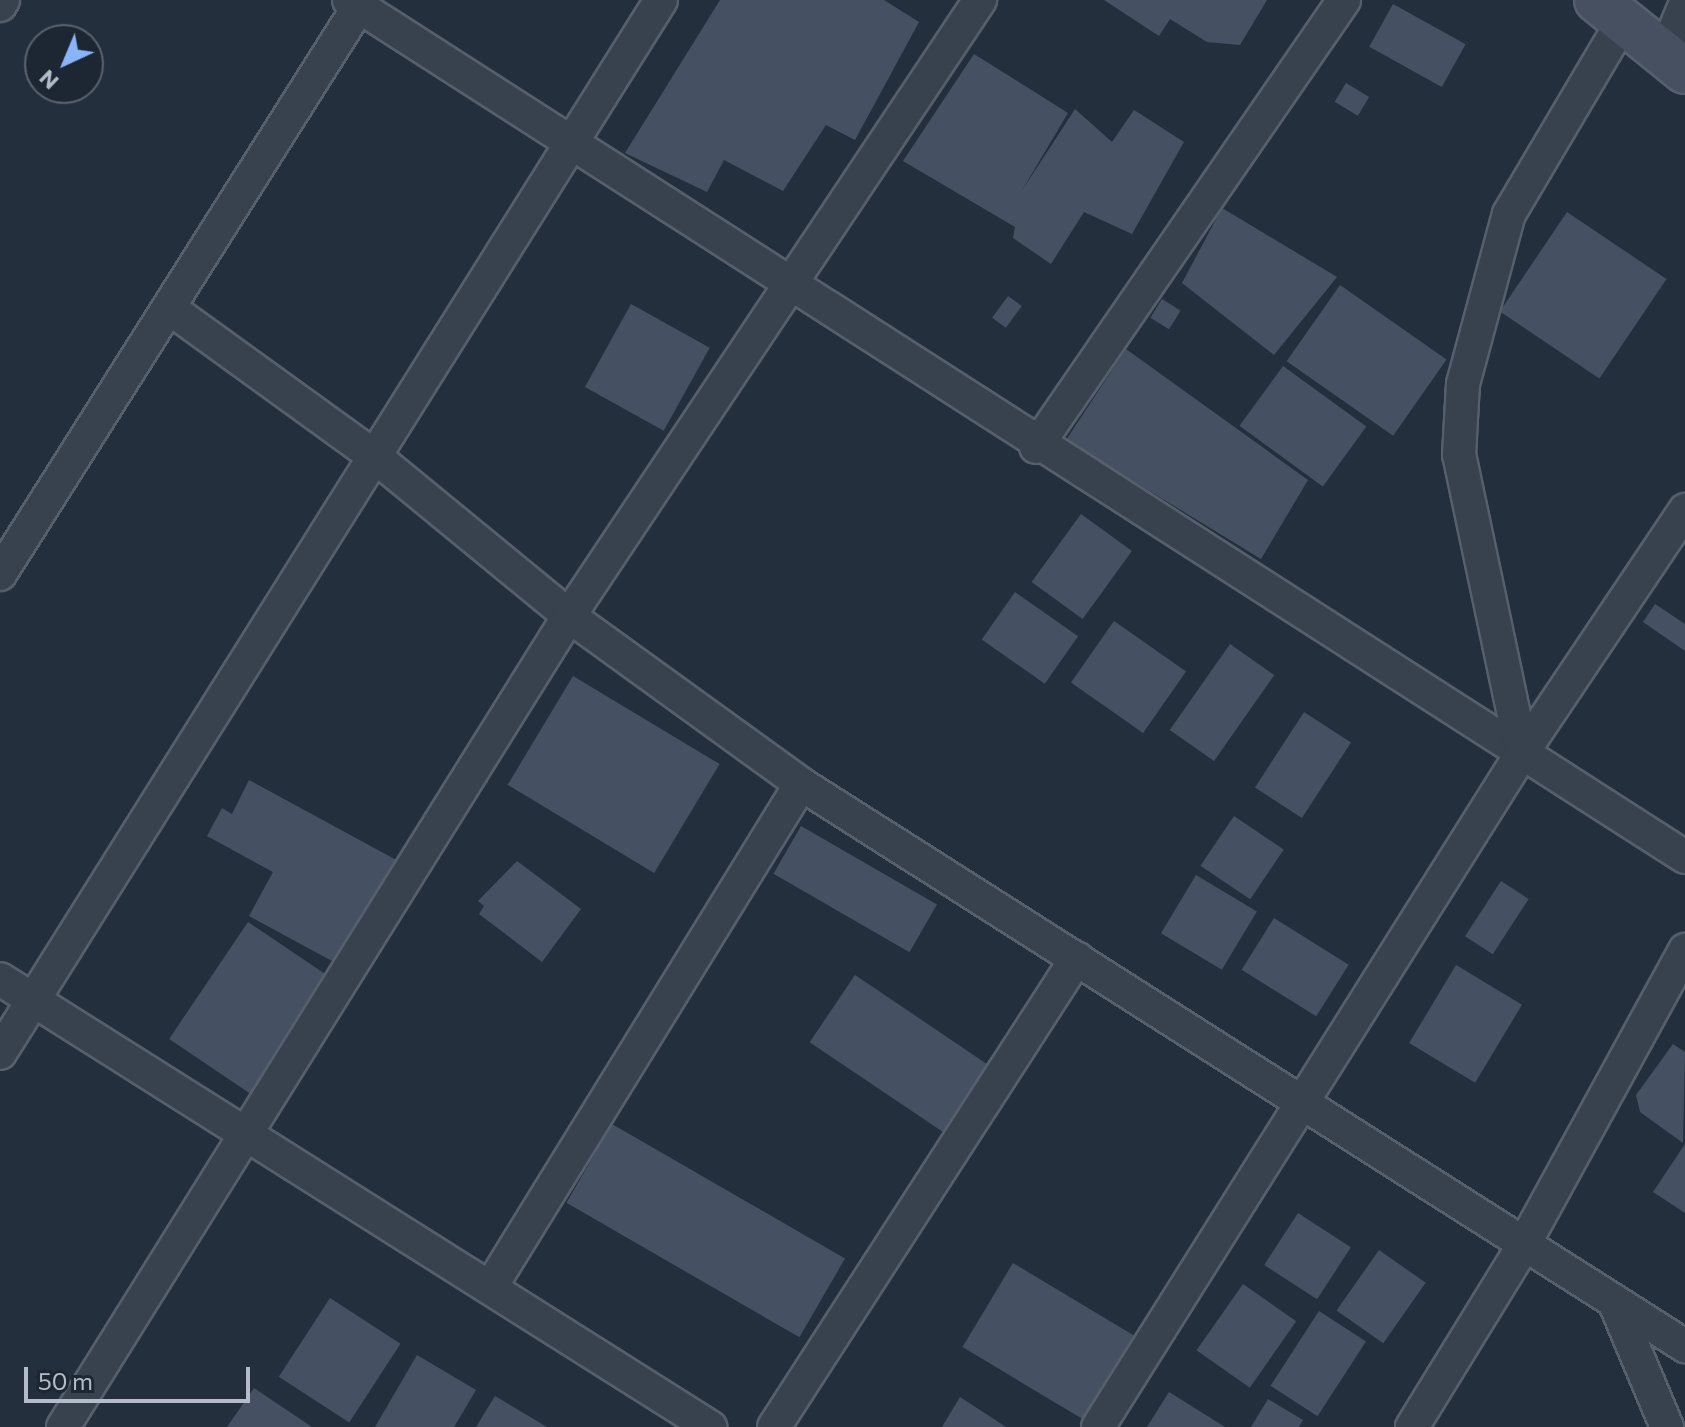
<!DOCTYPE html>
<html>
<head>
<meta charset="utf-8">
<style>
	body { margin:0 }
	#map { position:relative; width:1685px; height:1427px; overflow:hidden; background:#242f3e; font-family:Commissioner,sans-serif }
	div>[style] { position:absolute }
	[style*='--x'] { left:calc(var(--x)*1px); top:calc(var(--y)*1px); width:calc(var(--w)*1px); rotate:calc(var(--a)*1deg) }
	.building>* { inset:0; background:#455162; transform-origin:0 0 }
	.roads { filter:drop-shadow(2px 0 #565f6c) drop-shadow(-2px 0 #565f6c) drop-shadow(0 2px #565f6c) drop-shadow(0 -2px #565f6c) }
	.street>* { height:32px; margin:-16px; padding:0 16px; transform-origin:16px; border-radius:16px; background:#38414e }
	.secondary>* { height:44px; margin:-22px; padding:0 22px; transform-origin:22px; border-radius:22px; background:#465061 }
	span { translate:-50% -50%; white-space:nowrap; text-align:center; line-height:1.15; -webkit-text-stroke:6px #1d2633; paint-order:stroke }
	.north { position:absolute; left:24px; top:24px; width:80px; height:80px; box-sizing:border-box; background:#1d2633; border:2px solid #59626f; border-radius:50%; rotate:224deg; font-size:22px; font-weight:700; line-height:32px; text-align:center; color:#b4bcc9 }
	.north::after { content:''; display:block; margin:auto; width:28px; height:36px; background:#8ab4f8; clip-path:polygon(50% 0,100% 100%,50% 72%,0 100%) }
	.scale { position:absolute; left:24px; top:1367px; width:226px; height:36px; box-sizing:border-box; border:4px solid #b4bcc9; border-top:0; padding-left:10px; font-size:24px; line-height:28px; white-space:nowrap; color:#b4bcc9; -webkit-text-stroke:6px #1d2633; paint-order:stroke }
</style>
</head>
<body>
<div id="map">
	<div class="building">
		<div style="clip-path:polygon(720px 0,884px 0,919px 22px,855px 140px,826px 125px,783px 191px,724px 160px,707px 192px,625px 153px)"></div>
		<div style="clip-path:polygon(1104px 0,1267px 0,1240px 45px,1207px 42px,1170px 19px,1159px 36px)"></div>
		<div style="left:1393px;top:4px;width:83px;height:49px;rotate:29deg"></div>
		<div style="clip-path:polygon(974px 54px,1068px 113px,1021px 192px,1075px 109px,1112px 142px,1134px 110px,1184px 142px,1132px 234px,1084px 212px,1051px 264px,1013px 238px,1015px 227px,903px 161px)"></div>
		<div style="left:1346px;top:83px;width:27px;height:22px;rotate:31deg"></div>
		<div style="clip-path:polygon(1222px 208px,1337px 277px,1274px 355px,1182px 283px)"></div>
		<div style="left:1567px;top:212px;width:120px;height:120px;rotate:34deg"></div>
		<div style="left:1340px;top:285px;width:130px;height:93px;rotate:35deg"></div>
		<div style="left:1008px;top:296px;width:17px;height:27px;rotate:36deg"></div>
		<div style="left:1162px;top:299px;width:22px;height:22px;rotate:32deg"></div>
		<div style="left:631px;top:304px;width:90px;height:95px;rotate:29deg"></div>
		<div style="clip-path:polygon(1126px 349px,1308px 480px,1261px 559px,1066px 440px)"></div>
		<div style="left:1283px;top:366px;width:103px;height:74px;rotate:36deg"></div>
		<div style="left:1081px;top:514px;width:63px;height:84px;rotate:36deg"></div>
		<div style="left:1015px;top:592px;width:77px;height:58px;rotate:35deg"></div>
		<div style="clip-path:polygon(1655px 604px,1685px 624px,1685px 651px,1643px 622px)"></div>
		<div style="left:1114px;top:621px;width:88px;height:75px;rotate:35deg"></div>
		<div style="left:1230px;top:644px;width:54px;height:105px;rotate:35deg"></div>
		<div style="left:573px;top:676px;width:171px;height:127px;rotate:31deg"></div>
		<div style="left:1304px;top:712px;width:56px;height:90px;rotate:33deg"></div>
		<div style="clip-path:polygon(249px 780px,400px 862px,343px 967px,249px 916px,273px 872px,207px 836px,222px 808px,232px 814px)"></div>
		<div style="left:1234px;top:816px;width:60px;height:60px;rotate:34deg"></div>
		<div style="left:801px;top:826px;width:157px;height:55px;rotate:30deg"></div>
		<div style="clip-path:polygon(517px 861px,581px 909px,542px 962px,479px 914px,484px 906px,478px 901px)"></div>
		<div style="left:1196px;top:875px;width:71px;height:68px;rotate:31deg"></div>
		<div style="left:1501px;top:881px;width:33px;height:66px;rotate:33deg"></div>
		<div style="left:1274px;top:918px;width:88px;height:61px;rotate:32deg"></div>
		<div style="left:248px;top:922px;width:102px;height:141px;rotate:34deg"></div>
		<div style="left:1456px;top:965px;width:77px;height:91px;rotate:31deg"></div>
		<div style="left:855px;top:975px;width:163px;height:81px;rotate:34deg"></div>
		<div style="clip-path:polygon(1673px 1044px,1685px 1052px,1683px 1143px,1640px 1112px,1636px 1095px)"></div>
		<div style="left:612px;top:1124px;width:269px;height:91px;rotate:30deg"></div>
		<div style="clip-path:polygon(1685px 1144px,1685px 1213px,1653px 1192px)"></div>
		<div style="left:1298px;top:1213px;width:63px;height:62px;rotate:33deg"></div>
		<div style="left:1379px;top:1250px;width:57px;height:74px;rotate:35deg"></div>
		<div style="left:1013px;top:1263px;width:141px;height:98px;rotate:31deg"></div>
		<div style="left:1243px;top:1284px;width:65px;height:81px;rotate:35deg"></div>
		<div style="left:330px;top:1298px;width:84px;height:94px;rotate:33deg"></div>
		<div style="left:1319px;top:1311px;width:56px;height:89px;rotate:33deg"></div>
		<div style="clip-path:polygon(417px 1355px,476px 1390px,454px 1427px,375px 1427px)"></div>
		<div style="clip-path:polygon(254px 1388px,312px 1427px,227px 1427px)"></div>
		<div style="clip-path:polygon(1169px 1392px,1225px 1427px,1147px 1427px)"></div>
		<div style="clip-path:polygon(495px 1396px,547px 1427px,476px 1427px)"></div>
		<div style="clip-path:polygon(960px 1397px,1006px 1427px,942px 1427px)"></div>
		<div style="clip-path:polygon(1268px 1399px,1303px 1420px,1299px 1427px,1251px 1427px)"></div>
	</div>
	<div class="roads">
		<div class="street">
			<div style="--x:349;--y:0;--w:1587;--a:32.68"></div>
			<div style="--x:0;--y:5;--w:6;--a:-59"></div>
			<div style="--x:1664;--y:55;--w:54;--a:-67.2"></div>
			<div style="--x:172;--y:310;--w:254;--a:35.9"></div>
			<div style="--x:378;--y:459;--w:247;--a:39.4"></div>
			<div style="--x:569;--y:616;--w:286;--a:35.9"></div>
			<div style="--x:801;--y:784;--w:1048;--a:32.45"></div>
			<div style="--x:1036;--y:447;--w:543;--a:-55.43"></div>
			<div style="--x:0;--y:574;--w:679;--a:-57.69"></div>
			<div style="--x:1522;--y:753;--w:305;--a:-101.9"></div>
			<div style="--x:1459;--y:455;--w:71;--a:-86.8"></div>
			<div style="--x:1463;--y:384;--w:176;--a:-74.9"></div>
			<div style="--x:1509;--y:214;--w:222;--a:-59.4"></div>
			<div style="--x:0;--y:979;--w:840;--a:32.25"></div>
			<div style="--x:0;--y:1053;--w:1243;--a:-57.88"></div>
			<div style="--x:490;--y:1288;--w:592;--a:-58.32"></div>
			<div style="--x:1614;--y:1301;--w:137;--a:67.2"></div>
			<div style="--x:63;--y:1427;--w:956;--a:-58.04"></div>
			<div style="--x:569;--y:616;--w:741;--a:-56.29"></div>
			<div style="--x:774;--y:1427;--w:558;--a:-57.14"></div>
			<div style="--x:1098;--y:1427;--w:796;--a:-57.83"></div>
			<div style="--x:1522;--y:753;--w:293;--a:-56.1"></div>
			<div style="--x:1412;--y:1427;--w:210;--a:-58.4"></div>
			<div style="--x:1522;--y:1248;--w:340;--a:-61.3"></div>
		</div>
		<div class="secondary">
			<div style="--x:1597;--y:0;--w:113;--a:38.9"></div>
		</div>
	</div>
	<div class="north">N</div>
	<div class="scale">50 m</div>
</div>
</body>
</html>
